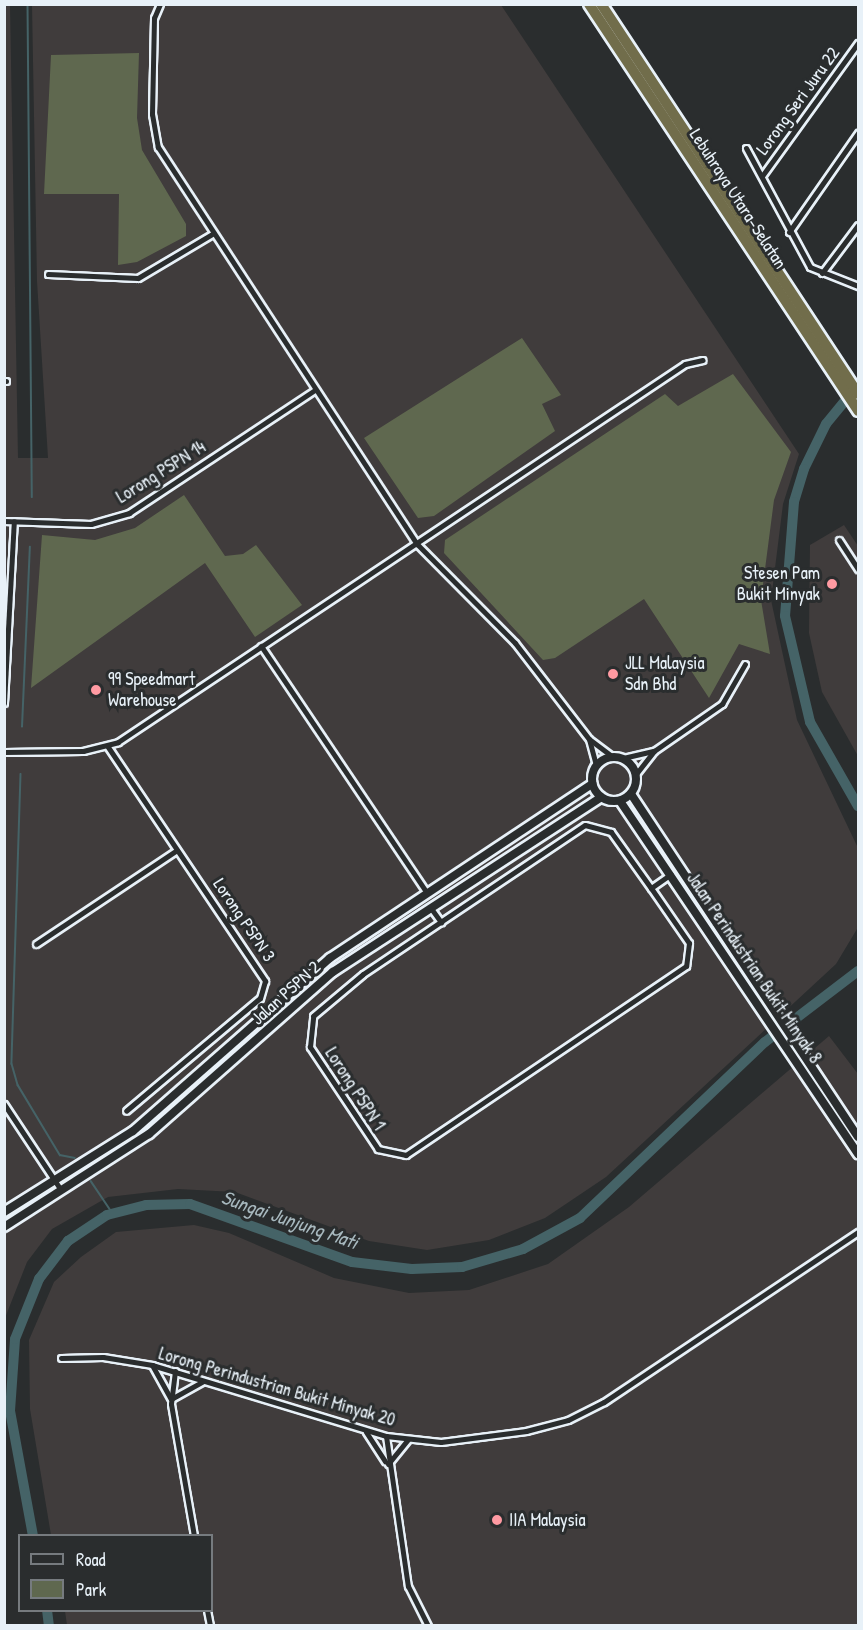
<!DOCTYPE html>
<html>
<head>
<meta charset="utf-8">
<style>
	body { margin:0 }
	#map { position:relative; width:863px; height:1630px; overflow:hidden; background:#2a2d2e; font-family:"Patrick Hand",sans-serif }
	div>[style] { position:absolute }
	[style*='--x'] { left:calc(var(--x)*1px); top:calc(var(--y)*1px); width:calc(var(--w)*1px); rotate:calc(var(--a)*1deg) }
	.built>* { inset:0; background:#403c3c }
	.green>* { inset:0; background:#5f684f }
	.stream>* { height:1.5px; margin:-0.75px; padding:0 0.75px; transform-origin:0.75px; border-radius:0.75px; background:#456367 }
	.river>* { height:10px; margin:-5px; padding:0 5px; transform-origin:5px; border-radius:5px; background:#456367 }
	.roads { filter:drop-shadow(2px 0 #e8f1f8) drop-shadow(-2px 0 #e8f1f8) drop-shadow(0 2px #e8f1f8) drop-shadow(0 -2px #e8f1f8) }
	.street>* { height:5px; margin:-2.5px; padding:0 2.5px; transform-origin:2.5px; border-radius:2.5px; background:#2a2d2e }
	.secondary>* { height:8px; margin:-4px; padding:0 4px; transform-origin:4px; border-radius:4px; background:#2a2d2e }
	.secondary>.ring { margin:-4px; padding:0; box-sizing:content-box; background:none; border:8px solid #2a2d2e; border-radius:50% }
	.highway>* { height:10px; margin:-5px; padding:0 5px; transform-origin:5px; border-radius:5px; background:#716d4b }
	.dots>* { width:16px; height:16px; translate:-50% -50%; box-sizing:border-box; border:3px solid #2a2d2e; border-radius:50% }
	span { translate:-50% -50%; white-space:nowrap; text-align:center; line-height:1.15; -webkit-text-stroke:6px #2a2d2e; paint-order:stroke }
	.street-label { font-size:18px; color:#e8f1f8 }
	.poi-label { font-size:18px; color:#e8f1f8 }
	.right { translate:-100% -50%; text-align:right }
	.left { translate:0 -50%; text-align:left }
	.water-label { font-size:20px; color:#a7b8be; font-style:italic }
	.frame { position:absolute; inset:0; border:6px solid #e8f1f8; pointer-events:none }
	.legend { position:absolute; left:18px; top:1534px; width:195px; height:78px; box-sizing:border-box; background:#2a2d2e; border:2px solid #767b7f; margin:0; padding:8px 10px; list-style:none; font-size:18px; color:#e8f1f8 }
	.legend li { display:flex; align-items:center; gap:12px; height:30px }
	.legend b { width:30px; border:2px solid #767b7f }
</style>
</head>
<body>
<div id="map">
	<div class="built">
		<div style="clip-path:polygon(5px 5px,10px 5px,18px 458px,48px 458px,37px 281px,32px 5px,501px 5px,799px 454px,783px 504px,771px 600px,797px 720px,858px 848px,857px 929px,836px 964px,606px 1177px,545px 1218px,489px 1240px,427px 1250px,369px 1241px,235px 1192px,178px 1189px,108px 1197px,52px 1229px,27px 1262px,5px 1318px)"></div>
		<div style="clip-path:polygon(844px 525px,858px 546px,858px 756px,822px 692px,809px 633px,810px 545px)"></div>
		<div style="clip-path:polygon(829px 1036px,858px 1074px,858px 1625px,67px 1625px,65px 1611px,212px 1610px,212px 1536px,51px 1535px,30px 1409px,29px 1340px,54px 1282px,81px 1257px,116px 1232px,194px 1225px,229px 1233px,334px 1278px,409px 1293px,469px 1290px,548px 1264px,629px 1207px)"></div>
	</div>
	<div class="green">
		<div style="clip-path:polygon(139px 53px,137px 118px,142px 150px,186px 224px,186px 236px,137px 262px,118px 265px,119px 194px,44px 194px,51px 55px)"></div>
		<div style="clip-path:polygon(522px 338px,561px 395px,542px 404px,555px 431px,434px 516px,418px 518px,364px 438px)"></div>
		<div style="clip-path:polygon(733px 374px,791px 452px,774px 500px,761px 600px,770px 654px,739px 644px,709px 698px,644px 599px,555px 658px,543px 660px,444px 553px,445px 540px,665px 394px,678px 406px)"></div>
		<div style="clip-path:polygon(184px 495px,225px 556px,243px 554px,256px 545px,302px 605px,255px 637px,205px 563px,31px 688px,42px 535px,95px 540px,135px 528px)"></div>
	</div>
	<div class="stream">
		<div style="--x:28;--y:4;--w:493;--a:89.5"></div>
		<div style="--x:22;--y:727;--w:180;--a:-87.5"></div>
		<div style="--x:21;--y:774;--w:290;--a:91.8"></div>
		<div style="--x:12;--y:1064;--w:22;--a:74"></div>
		<div style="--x:18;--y:1085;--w:82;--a:59"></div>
		<div style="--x:60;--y:1155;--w:15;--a:11"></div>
		<div style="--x:91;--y:1181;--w:40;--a:56"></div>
	</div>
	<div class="river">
		<div style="--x:858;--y:385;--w:50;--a:129.4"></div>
		<div style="--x:826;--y:424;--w:50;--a:116.1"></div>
		<div style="--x:804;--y:469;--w:34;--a:107"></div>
		<div style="--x:794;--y:502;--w:114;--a:94.5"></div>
		<div style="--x:785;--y:616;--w:109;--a:76.7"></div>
		<div style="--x:810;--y:722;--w:97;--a:60.3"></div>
		<div style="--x:33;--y:1536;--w:127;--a:-100.4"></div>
		<div style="--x:10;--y:1411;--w:72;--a:-86"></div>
		<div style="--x:15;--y:1339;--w:65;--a:-68.2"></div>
		<div style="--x:39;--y:1279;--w:48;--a:-52.7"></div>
		<div style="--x:68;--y:1241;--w:47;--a:-33.7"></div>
		<div style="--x:107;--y:1215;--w:40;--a:-14.4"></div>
		<div style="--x:146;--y:1205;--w:44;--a:-1.3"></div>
		<div style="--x:190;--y:1204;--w:172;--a:19.7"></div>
		<div style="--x:352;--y:1262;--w:60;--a:6.7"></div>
		<div style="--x:412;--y:1269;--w:50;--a:-2.3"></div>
		<div style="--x:462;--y:1267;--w:64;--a:-16.4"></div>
		<div style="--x:523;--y:1249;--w:65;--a:-28.5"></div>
		<div style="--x:580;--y:1218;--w:255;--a:-43.6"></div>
		<div style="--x:765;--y:1042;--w:117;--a:-37.4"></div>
		<div style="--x:47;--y:1610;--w:16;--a:83"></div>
	</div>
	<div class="roads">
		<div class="street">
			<div style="--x:160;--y:4;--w:15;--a:113"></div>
			<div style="--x:154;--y:18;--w:96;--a:91.2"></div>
			<div style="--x:152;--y:114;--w:34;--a:80"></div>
			<div style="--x:158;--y:147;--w:474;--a:56.9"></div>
			<div style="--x:417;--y:544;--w:139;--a:45.3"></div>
			<div style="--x:515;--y:643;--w:121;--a:52.4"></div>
			<div style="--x:589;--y:739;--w:30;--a:37"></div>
			<div style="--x:746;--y:148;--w:135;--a:61.7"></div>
			<div style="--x:810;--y:267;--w:52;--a:21.6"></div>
			<div style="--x:762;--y:176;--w:164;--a:-54.2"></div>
			<div style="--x:789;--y:232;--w:121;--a:-55.1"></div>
			<div style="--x:822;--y:273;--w:60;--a:-53.1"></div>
			<div style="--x:48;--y:274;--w:90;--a:2.5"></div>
			<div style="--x:138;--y:278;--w:86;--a:-30.7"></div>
			<div style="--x:4;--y:381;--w:2;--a:0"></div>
			<div style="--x:4;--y:521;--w:87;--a:2"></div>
			<div style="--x:91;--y:524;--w:40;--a:-16"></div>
			<div style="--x:129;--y:513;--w:223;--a:-33.5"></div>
			<div style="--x:839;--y:540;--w:35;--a:57"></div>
			<div style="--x:261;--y:646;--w:298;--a:56.1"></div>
			<div style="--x:4;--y:703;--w:182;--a:-86.9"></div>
			<div style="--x:589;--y:739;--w:28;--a:75"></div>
			<div style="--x:108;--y:747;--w:282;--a:56.1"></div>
			<div style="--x:265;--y:981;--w:18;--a:106"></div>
			<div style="--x:260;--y:998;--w:175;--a:139.9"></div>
			<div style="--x:4;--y:752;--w:79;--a:-0.7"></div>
			<div style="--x:83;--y:751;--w:36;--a:-14"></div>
			<div style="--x:118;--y:742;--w:681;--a:-33.69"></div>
			<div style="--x:685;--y:364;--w:18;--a:-13"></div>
			<div style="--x:623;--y:758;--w:32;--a:-13"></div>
			<div style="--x:636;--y:774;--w:29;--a:-52"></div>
			<div style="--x:654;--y:751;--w:83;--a:-34.7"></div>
			<div style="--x:722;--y:704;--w:46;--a:-60.1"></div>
			<div style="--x:585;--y:825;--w:27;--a:15"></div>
			<div style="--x:611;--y:832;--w:69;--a:54.5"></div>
			<div style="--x:651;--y:888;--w:67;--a:55.4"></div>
			<div style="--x:689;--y:943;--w:23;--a:97"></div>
			<div style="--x:686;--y:966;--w:338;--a:146"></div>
			<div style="--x:406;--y:1155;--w:29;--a:-168"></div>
			<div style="--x:378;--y:1149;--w:123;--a:-123.7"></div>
			<div style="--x:310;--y:1047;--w:31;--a:-84"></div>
			<div style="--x:313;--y:1016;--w:65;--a:-40"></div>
			<div style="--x:363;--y:974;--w:267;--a:-33.9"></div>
			<div style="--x:651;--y:888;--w:24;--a:-35"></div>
			<div style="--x:430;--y:907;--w:19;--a:54"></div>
			<div style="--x:36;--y:944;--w:169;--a:-33.7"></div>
			<div style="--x:4;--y:1104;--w:103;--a:56.5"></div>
			<div style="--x:61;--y:1358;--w:42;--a:-1.4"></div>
			<div style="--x:103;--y:1357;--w:50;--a:9.3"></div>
			<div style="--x:152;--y:1365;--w:245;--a:16.9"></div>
			<div style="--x:386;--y:1436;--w:55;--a:6.2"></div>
			<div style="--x:441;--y:1442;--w:86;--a:-7.4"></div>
			<div style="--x:526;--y:1431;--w:43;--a:-14.7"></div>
			<div style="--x:568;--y:1420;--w:40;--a:-26.6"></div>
			<div style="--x:604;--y:1402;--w:306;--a:-33.8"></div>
			<div style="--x:152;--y:1365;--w:38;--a:61"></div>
			<div style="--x:175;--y:1371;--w:33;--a:97"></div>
			<div style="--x:171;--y:1404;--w:134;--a:80.1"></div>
			<div style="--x:171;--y:1399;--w:37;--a:-29"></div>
			<div style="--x:366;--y:1432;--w:35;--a:57"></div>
			<div style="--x:386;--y:1436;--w:152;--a:81.7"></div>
			<div style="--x:408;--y:1586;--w:45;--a:63.4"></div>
			<div style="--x:388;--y:1464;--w:32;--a:-51"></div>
			<div style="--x:207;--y:1610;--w:16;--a:79"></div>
		</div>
		<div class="secondary">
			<div class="ring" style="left:592px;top:757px;width:36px;height:36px"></div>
			<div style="--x:631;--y:794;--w:411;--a:56.5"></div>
			<div style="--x:620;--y:801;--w:426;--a:56"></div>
			<div style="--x:4;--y:1212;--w:152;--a:-32.1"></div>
			<div style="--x:133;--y:1131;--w:262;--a:-41.3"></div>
			<div style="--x:330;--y:958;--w:315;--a:-33.6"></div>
			<div style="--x:4;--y:1227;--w:172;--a:-32.7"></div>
			<div style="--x:149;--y:1134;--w:245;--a:-41.4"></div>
			<div style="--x:333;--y:972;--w:320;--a:-33.1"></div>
		</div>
		<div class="highway">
			<div style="--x:589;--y:4;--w:488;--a:56.5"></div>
			<div style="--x:601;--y:4;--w:467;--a:56.6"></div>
		</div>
	</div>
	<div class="dots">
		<div style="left:832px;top:584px;background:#ff9aa2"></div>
		<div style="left:613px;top:674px;background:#ff9aa2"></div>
		<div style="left:96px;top:690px;background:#ff9aa2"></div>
		<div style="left:497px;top:1520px;background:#ff9aa2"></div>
	</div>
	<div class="street-label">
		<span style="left:798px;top:101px;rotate:-54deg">Lorong Seri Juru 22</span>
		<span style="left:738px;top:199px;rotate:57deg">Lebuhraya Utara–Selatan</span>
		<span style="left:161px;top:472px;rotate:-32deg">Lorong PSPN 14</span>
		<span style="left:244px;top:920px;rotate:56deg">Lorong PSPN 3</span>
		<span style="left:754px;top:968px;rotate:56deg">Jalan Perindustrian Bukit Minyak 8</span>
		<span style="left:286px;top:993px;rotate:-42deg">Jalan PSPN 2</span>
		<span style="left:355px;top:1089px;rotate:57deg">Lorong PSPN 1</span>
		<span style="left:277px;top:1387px;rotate:16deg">Lorong Perindustrian Bukit Minyak 20</span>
	</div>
	<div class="poi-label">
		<span class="right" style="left:820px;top:584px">Stesen Pam<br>Bukit Minyak</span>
		<span class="left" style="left:625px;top:674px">JLL Malaysia<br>Sdn Bhd</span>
		<span class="left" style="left:108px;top:690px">99 Speedmart<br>Warehouse</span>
		<span class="left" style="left:509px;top:1520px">IIA Malaysia</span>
	</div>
	<div class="water-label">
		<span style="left:290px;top:1219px;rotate:19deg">Sungai Junjung Mati</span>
	</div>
	<div class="frame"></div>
	<ul class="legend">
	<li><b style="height:8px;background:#2a2d2e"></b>Road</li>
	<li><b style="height:16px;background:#5f684f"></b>Park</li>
	</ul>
</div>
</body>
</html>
